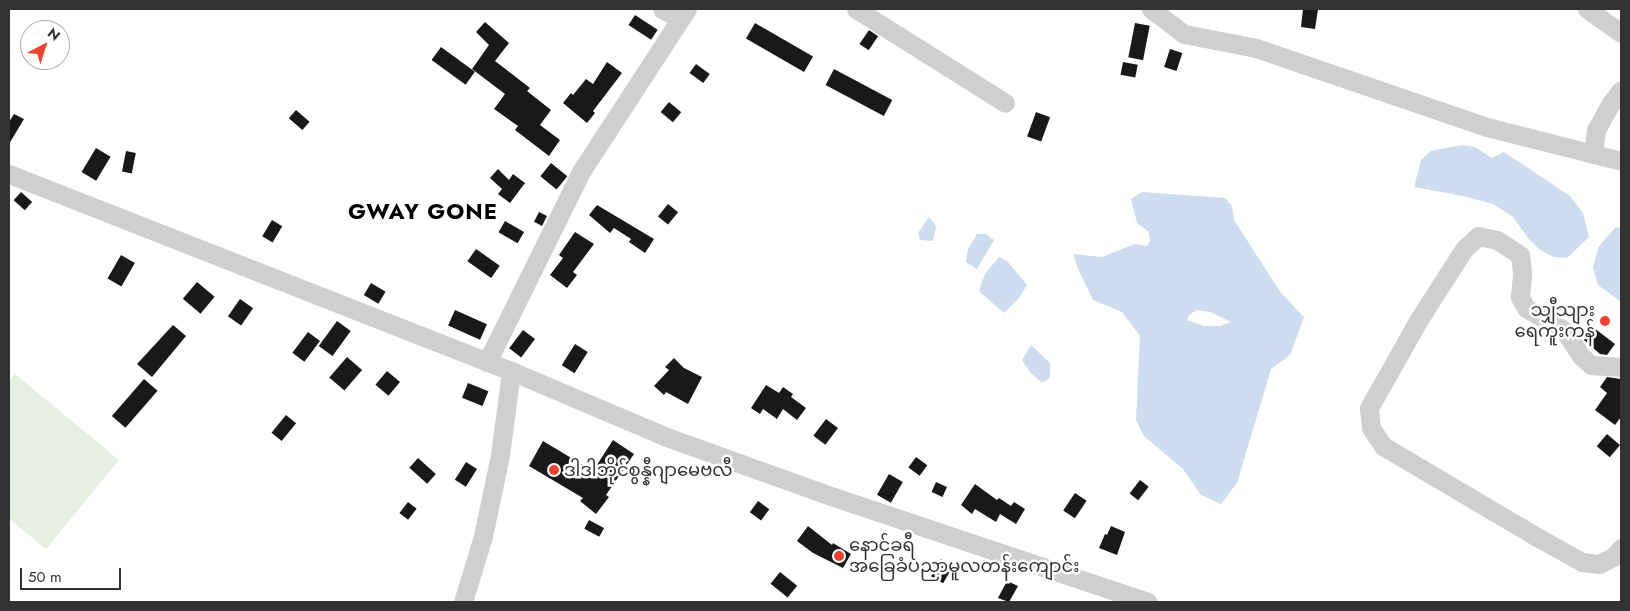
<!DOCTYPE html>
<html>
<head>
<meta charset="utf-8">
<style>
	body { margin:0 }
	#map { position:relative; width:1630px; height:611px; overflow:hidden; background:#fff; font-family:Jost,"Noto Sans Myanmar",sans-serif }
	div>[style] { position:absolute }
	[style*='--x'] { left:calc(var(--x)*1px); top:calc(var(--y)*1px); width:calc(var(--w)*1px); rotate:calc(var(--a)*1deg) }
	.green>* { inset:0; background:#e6efe1 }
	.water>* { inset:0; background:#cddcef }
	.building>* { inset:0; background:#191919; transform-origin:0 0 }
	.minor>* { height:19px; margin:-9.5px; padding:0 9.5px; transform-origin:9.5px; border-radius:9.5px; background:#cfcfcf }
	.dots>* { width:14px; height:14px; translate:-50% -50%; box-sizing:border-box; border:2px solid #fff; border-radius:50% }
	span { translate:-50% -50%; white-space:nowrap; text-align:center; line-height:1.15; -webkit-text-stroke:5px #fff; paint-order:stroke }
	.poi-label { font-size:18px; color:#323232 }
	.right { translate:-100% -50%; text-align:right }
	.left { translate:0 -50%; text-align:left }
	.district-label { font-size:22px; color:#000; font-weight:700; letter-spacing:1px }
	.frame { position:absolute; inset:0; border:10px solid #323232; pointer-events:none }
	.north { position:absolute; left:20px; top:20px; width:50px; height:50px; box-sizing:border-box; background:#fff; border:1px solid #adadad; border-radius:50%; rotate:40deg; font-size:14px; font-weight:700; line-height:20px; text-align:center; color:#323232 }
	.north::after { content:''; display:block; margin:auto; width:18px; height:22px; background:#ee4330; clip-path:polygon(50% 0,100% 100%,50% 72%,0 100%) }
	.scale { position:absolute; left:20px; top:568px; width:101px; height:22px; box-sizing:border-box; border:2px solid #323232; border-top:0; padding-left:6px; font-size:15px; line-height:18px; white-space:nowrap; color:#323232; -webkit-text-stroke:4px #fff; paint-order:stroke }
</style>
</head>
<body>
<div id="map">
	<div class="green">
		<div style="clip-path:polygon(15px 374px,119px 460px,46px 549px,9px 519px,9px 382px)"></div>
	</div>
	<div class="water">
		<div style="clip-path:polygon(1462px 145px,1475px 147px,1492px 158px,1504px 152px,1570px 196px,1583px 213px,1589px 237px,1567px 258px,1554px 257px,1540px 250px,1528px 238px,1513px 217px,1493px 204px,1463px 196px,1414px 187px,1421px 160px,1431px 151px)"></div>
		<div style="clip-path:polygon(evenodd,1142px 192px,1225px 198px,1232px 206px,1234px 220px,1281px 293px,1304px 317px,1290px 355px,1271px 369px,1237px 483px,1221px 504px,1201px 495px,1183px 469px,1144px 436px,1136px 420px,1140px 336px,1122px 312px,1093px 300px,1078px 269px,1073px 254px,1102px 257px,1135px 244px,1147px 246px,1150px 241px,1149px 232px,1137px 223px,1131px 199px,1142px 192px,1197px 310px,1210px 312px,1231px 322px,1220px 326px,1204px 326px,1187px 320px,1189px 315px,1197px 310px)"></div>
		<div style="clip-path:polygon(929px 217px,936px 226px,933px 241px,920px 240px,918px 233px)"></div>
		<div style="clip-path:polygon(1621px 227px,1621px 302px,1598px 285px,1593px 267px,1599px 246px,1615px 228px)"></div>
		<div style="clip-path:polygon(977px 234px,986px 234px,994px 240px,977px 269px,966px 262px,968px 249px)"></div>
		<div style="clip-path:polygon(999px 257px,1007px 261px,1027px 285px,1019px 298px,1004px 313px,979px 291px,985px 274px)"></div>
		<div style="clip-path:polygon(1031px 345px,1050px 363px,1050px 378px,1042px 383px,1030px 372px,1022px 360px)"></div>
	</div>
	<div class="building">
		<div style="clip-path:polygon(1303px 9px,1318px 9px,1315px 29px,1301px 27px)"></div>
		<div style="left:635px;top:15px;width:27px;height:12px;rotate:33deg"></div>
		<div style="clip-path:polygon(485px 22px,509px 43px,495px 61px,530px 88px,527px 91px,551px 110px,540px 125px,560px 140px,549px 156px,515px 130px,518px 126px,494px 109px,505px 94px,472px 69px,489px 45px,476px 32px)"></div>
		<div style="left:755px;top:23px;width:67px;height:18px;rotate:30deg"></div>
		<div style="left:1135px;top:23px;width:15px;height:35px;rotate:11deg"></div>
		<div style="left:869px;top:30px;width:11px;height:17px;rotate:34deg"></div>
		<div style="left:441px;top:47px;width:42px;height:16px;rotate:36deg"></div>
		<div style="left:1170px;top:49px;width:13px;height:19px;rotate:18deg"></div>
		<div style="clip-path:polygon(607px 62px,622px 73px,593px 111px,595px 113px,587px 123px,563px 103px,571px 93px,573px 95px,586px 79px,593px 84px)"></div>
		<div style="left:1123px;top:62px;width:15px;height:13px;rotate:11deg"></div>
		<div style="left:696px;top:64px;width:17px;height:11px;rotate:36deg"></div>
		<div style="left:834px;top:69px;width:66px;height:18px;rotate:28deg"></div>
		<div style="left:669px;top:102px;width:16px;height:13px;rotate:40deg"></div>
		<div style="left:296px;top:110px;width:18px;height:11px;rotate:41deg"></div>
		<div style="left:1036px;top:112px;width:15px;height:26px;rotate:20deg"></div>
		<div style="clip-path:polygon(14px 114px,24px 119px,9px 144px,9px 122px)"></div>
		<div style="left:96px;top:148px;width:17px;height:28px;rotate:31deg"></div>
		<div style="left:126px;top:151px;width:10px;height:21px;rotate:11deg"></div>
		<div style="left:551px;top:163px;width:21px;height:17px;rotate:39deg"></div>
		<div style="clip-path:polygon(498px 169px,509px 180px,513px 174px,525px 183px,510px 203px,498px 194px,502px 189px,490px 178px)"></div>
		<div style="left:21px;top:192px;width:15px;height:11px;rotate:42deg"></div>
		<div style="left:668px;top:204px;width:13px;height:16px;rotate:39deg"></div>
		<div style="clip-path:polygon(597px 205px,654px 239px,645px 253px,629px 242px,631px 239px,614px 228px,610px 233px,589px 215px)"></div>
		<div style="left:539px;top:212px;width:9px;height:11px;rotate:27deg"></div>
		<div style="left:272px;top:220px;width:12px;height:19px;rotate:31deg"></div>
		<div style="left:505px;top:221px;width:22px;height:13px;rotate:30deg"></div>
		<div style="clip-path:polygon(575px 232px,594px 244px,573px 272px,577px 275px,567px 288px,550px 275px,563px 258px,559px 255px)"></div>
		<div style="left:476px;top:249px;width:29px;height:15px;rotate:35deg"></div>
		<div style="left:121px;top:255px;width:16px;height:27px;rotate:30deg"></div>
		<div style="left:197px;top:282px;width:23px;height:22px;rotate:40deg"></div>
		<div style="left:371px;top:283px;width:17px;height:14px;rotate:31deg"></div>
		<div style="left:240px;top:299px;width:16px;height:21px;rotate:35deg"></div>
		<div style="left:455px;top:310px;width:35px;height:17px;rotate:24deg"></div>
		<div style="left:337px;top:321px;width:17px;height:31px;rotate:36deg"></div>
		<div style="clip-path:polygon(173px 325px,186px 336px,152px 377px,137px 364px)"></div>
		<div style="clip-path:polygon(1594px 328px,1615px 344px,1607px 355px,1600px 354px,1584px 340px)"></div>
		<div style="left:523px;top:330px;width:15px;height:23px;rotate:37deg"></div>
		<div style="left:308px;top:332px;width:15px;height:26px;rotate:37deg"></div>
		<div style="left:575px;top:344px;width:15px;height:25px;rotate:32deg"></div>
		<div style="left:347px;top:357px;width:20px;height:27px;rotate:41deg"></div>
		<div style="clip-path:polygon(674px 358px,684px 368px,702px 377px,688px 404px,666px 392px,664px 395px,654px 386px,669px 370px,665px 367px)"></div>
		<div style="left:387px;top:371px;width:17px;height:18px;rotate:40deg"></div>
		<div style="clip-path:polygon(1607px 377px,1621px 379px,1621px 417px,1615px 425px,1595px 410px,1607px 393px,1600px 387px)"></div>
		<div style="left:144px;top:379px;width:18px;height:49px;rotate:41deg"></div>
		<div style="left:468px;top:383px;width:22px;height:16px;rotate:22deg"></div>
		<div style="clip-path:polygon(766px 385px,779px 393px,783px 387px,793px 394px,791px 397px,806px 408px,797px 420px,783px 409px,777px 419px,763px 409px,760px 414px,751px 408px)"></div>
		<div style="left:286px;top:415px;width:13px;height:23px;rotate:39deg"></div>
		<div style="left:826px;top:419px;width:15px;height:21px;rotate:37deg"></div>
		<div style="left:1607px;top:434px;width:17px;height:16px;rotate:40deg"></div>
		<div style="clip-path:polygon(613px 440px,634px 454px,606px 495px,609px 497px,596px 514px,580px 501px,583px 498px,529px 466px,543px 441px,593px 471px)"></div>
		<div style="left:916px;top:457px;width:14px;height:13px;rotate:36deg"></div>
		<div style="left:418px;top:458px;width:24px;height:13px;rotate:42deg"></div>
		<div style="left:466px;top:462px;width:13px;height:21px;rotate:32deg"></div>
		<div style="left:889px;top:474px;width:16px;height:24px;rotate:30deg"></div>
		<div style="left:1140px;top:480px;width:11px;height:17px;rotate:38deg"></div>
		<div style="left:936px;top:482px;width:12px;height:11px;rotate:24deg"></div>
		<div style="clip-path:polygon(975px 484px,997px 500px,999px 498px,1011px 506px,1014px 502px,1025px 509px,1016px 524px,1000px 514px,996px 522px,975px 509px,972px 514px,961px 505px)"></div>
		<div style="left:1075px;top:493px;width:14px;height:21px;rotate:34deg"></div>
		<div style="left:758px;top:501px;width:14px;height:14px;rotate:36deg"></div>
		<div style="left:408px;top:502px;width:11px;height:14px;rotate:38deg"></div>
		<div style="left:589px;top:520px;width:17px;height:10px;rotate:28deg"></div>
		<div style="clip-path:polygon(808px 526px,832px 545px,833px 543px,851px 554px,843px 568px,813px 553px,797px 541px)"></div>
		<div style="clip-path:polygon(1111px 526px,1125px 532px,1117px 555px,1099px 548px,1105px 534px,1107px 535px)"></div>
		<div style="left:941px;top:559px;width:14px;height:20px;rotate:30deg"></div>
		<div style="left:780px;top:572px;width:22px;height:15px;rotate:39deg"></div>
		<div style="clip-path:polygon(1007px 581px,1018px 586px,1009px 602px,998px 598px)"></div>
	</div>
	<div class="minor">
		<div style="--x:662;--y:9;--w:19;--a:28"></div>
		<div style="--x:856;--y:9;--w:176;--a:32.2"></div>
		<div style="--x:1151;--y:9;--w:41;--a:37.1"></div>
		<div style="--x:1184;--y:34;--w:73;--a:11"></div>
		<div style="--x:1256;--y:48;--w:244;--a:18.9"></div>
		<div style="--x:1487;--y:127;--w:138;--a:14.2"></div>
		<div style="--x:1587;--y:9;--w:42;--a:35.2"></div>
		<div style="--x:1593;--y:154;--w:24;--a:-83"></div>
		<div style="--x:1596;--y:130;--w:31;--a:-61"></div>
		<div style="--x:1611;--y:103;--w:16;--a:-52"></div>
		<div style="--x:9;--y:174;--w:539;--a:21.43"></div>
		<div style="--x:511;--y:371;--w:166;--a:23"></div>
		<div style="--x:664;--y:436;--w:168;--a:19.8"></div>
		<div style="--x:822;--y:493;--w:343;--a:18.5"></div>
		<div style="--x:487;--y:362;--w:214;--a:-63.7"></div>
		<div style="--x:582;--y:170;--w:192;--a:-56.9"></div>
		<div style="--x:1621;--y:367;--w:30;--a:-176"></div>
		<div style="--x:1591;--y:365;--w:13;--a:-138"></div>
		<div style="--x:1581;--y:356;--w:30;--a:-123"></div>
		<div style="--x:1565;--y:331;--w:45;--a:-149.5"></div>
		<div style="--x:1526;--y:308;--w:13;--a:-119"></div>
		<div style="--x:1520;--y:297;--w:24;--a:-85"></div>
		<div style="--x:1522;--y:273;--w:18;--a:-96"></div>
		<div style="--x:1520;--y:255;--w:27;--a:-147"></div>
		<div style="--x:1497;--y:240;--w:19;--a:-168"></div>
		<div style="--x:1478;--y:236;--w:19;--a:137"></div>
		<div style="--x:1464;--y:249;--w:85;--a:122.6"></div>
		<div style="--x:1418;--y:321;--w:100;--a:119.4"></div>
		<div style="--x:1369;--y:408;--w:20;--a:84"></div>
		<div style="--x:1371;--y:428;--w:22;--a:56"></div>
		<div style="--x:1383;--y:446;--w:179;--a:30.6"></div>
		<div style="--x:1537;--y:537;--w:51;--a:29.1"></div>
		<div style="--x:1582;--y:562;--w:17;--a:7"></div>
		<div style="--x:1599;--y:564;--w:16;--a:-27"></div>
		<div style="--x:1613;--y:557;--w:12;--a:-48"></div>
		<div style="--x:463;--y:602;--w:69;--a:-73.1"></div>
		<div style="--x:483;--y:536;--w:83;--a:-78.1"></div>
		<div style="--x:500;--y:455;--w:85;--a:-82.5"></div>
	</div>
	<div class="dots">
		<div style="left:1605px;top:321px;background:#ee4330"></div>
		<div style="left:554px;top:470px;background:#ee4330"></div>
		<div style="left:839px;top:556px;background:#ee4330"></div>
	</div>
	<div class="poi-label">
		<span class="right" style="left:1595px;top:321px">သျှီသျား<br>ရေကူးကန်</span>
		<span class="left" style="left:564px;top:470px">ဒါဒါဘိုင်စွန္နီဂျာမေဗလီ</span>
		<span class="left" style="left:849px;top:556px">နောင်ခရီ<br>အခြေခံပညာမူလတန်းကျောင်း</span>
	</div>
	<div class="district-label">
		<span style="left:423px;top:212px">GWAY GONE</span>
	</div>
	<div class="frame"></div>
	<div class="north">N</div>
	<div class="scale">50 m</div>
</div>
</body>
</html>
